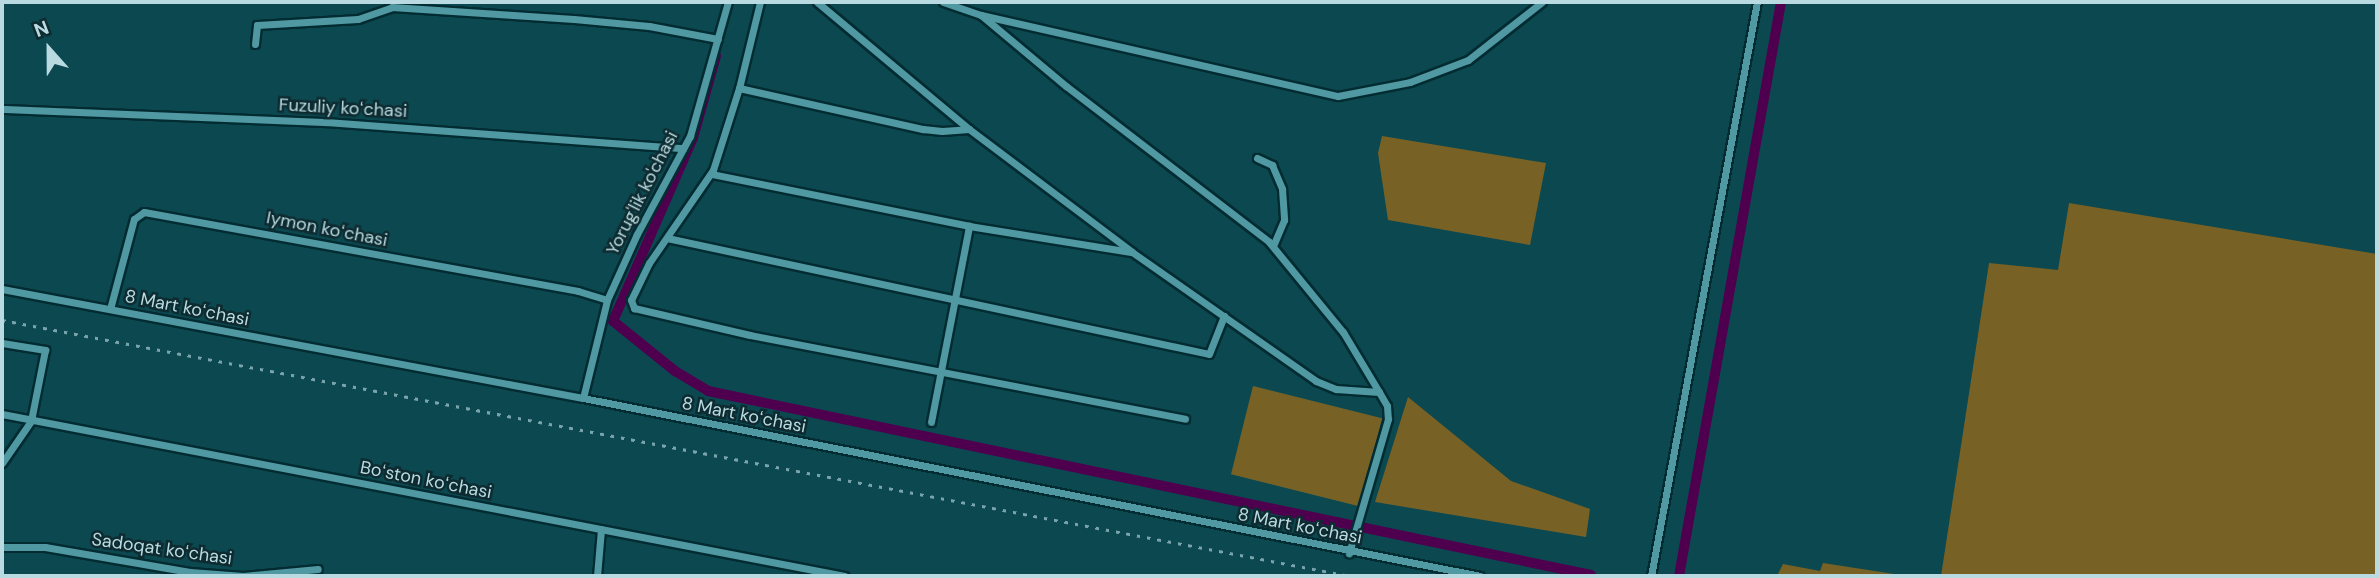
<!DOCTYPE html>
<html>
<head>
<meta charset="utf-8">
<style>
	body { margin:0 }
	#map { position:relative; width:2379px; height:578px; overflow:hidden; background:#0c4850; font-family:"DM Sans",sans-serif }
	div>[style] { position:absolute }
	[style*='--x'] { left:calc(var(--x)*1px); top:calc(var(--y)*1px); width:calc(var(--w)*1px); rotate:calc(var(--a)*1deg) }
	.green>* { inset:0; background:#786125; transform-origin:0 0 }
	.canal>* { height:10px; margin:-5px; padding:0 5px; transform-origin:5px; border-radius:5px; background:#4e004f }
	.roads { filter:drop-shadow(2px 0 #032c32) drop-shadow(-2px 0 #032c32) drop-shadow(0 2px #032c32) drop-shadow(0 -2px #032c32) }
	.minor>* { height:7px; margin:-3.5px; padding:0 3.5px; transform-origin:3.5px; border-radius:3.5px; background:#5098a2 }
	.rail>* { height:2.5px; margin-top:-1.25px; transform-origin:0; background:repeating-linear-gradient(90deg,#79a4ab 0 3.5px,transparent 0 10.5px) }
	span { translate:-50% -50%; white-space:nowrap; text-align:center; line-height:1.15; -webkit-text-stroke:5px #0d2b30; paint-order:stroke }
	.street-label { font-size:18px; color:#b8dae0 }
	.frame { position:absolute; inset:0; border:4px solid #b8dae0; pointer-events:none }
	.north { position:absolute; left:14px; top:14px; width:70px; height:70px; -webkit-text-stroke:5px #0d2b30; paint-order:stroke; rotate:339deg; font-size:19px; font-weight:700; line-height:28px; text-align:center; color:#b8dae0 }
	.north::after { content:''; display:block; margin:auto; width:24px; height:32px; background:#b8dae0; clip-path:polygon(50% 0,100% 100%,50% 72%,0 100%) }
</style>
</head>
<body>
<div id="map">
	<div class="green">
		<div style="clip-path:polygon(1382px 136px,1546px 163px,1530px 245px,1388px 220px,1378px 153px)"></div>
		<div style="clip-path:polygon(2069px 203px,2377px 254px,2377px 576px,1941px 576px,1989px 263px,2058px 270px)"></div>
		<div style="left:1253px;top:386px;width:133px;height:91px;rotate:14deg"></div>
		<div style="clip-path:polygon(1408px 397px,1511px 481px,1590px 509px,1586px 537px,1375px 502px)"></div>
		<div style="clip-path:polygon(1823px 563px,1907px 576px,1777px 576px,1783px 564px,1820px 571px)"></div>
	</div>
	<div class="canal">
		<div style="--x:716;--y:56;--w:85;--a:105.7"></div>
		<div style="--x:693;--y:138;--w:200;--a:113.6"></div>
		<div style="--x:613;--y:321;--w:80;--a:38.9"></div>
		<div style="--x:675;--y:371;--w:39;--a:31"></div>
		<div style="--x:708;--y:391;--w:902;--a:11.77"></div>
		<div style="--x:1679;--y:576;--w:583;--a:-79.92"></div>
	</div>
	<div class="roads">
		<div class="minor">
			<div style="--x:760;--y:2;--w:89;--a:103.7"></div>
			<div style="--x:739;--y:88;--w:86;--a:107.6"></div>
			<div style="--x:713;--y:170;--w:113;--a:124.5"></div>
			<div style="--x:649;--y:263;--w:41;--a:115.9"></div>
			<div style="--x:631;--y:300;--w:9;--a:69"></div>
			<div style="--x:634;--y:308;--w:119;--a:13.1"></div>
			<div style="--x:750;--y:335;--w:443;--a:10.9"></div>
			<div style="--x:817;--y:2;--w:198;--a:39.9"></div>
			<div style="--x:969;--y:129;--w:204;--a:37"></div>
			<div style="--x:1132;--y:252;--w:225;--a:35"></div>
			<div style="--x:1316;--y:381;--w:22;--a:22"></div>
			<div style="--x:1336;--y:389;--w:43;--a:4"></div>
			<div style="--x:943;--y:2;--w:40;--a:18.9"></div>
			<div style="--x:981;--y:15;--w:366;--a:12.8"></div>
			<div style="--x:1338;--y:96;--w:73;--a:-11"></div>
			<div style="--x:1410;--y:82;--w:62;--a:-20.8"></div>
			<div style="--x:1468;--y:60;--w:94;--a:-38.1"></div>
			<div style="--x:981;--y:15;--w:111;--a:39.9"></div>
			<div style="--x:1066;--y:86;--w:256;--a:37.5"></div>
			<div style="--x:1269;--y:242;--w:117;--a:50.6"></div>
			<div style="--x:1343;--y:332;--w:70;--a:59"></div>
			<div style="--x:1379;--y:392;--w:16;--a:60"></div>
			<div style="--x:1387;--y:406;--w:13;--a:86"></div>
			<div style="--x:1388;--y:419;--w:140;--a:106.2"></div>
			<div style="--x:255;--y:44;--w:19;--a:-84"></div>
			<div style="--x:257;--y:25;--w:101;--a:-3.4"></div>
			<div style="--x:358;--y:19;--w:36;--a:-19"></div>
			<div style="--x:392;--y:7;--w:182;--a:3.8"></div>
			<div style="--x:574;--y:19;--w:75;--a:5.3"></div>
			<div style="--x:649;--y:26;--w:70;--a:10.7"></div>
			<div style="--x:739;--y:88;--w:189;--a:12.6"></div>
			<div style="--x:923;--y:129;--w:19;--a:6"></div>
			<div style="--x:942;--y:131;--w:27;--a:-4"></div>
			<div style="--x:2;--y:109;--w:324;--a:2.3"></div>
			<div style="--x:326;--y:122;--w:358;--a:4.2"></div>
			<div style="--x:1257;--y:158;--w:17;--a:25"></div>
			<div style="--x:1272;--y:165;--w:26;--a:67"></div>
			<div style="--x:1282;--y:189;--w:31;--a:86"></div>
			<div style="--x:1284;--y:220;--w:28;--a:113"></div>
			<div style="--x:712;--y:174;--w:262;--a:11.4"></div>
			<div style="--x:969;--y:226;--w:164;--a:9.1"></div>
			<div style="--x:667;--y:238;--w:554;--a:12.08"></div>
			<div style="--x:1209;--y:354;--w:41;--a:-68.5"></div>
			<div style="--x:2;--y:289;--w:591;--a:10.63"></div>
			<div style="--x:583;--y:398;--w:914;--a:11.22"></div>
			<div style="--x:110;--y:309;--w:93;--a:-75.1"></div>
			<div style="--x:134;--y:219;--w:12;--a:-35"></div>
			<div style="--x:144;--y:212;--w:441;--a:10.3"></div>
			<div style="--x:578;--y:291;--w:30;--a:17"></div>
			<div style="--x:2;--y:343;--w:44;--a:9.2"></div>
			<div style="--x:45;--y:350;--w:72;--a:101.2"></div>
			<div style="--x:31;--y:421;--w:51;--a:124.6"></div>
			<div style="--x:583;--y:398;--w:101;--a:-76.2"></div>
			<div style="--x:607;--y:300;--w:72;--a:-65.6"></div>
			<div style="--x:637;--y:234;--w:111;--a:-61.6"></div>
			<div style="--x:690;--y:136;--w:139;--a:-74.2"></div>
			<div style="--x:2;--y:414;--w:858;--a:10.88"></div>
			<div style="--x:931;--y:422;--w:200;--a:-79"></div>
			<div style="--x:2;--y:547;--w:43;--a:0"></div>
			<div style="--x:45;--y:547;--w:147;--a:9.8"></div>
			<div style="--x:190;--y:572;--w:53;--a:4.3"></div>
			<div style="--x:243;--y:576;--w:75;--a:-5.3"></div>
			<div style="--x:597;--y:576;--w:47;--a:-85.1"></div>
			<div style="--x:1651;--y:576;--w:584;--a:-79.54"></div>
		</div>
	</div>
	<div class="rail">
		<div style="--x:2;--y:320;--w:1373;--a:10.75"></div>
	</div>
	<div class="street-label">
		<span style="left:343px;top:108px;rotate:3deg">Fuzuliy koʻchasi</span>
		<span style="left:642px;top:193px;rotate:-63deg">Yorug'lik ko'chasi</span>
		<span style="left:327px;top:229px;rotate:11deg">Iymon koʻchasi</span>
		<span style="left:187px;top:308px;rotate:11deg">8 Mart koʻchasi</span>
		<span style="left:744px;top:415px;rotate:11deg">8 Mart koʻchasi</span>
		<span style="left:426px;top:480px;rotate:11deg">Boʻston koʻchasi</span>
		<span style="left:1300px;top:526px;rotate:11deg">8 Mart koʻchasi</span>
		<span style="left:162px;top:549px;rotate:8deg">Sadoqat koʻchasi</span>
	</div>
	<div class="frame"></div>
	<div class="north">N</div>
</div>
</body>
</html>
